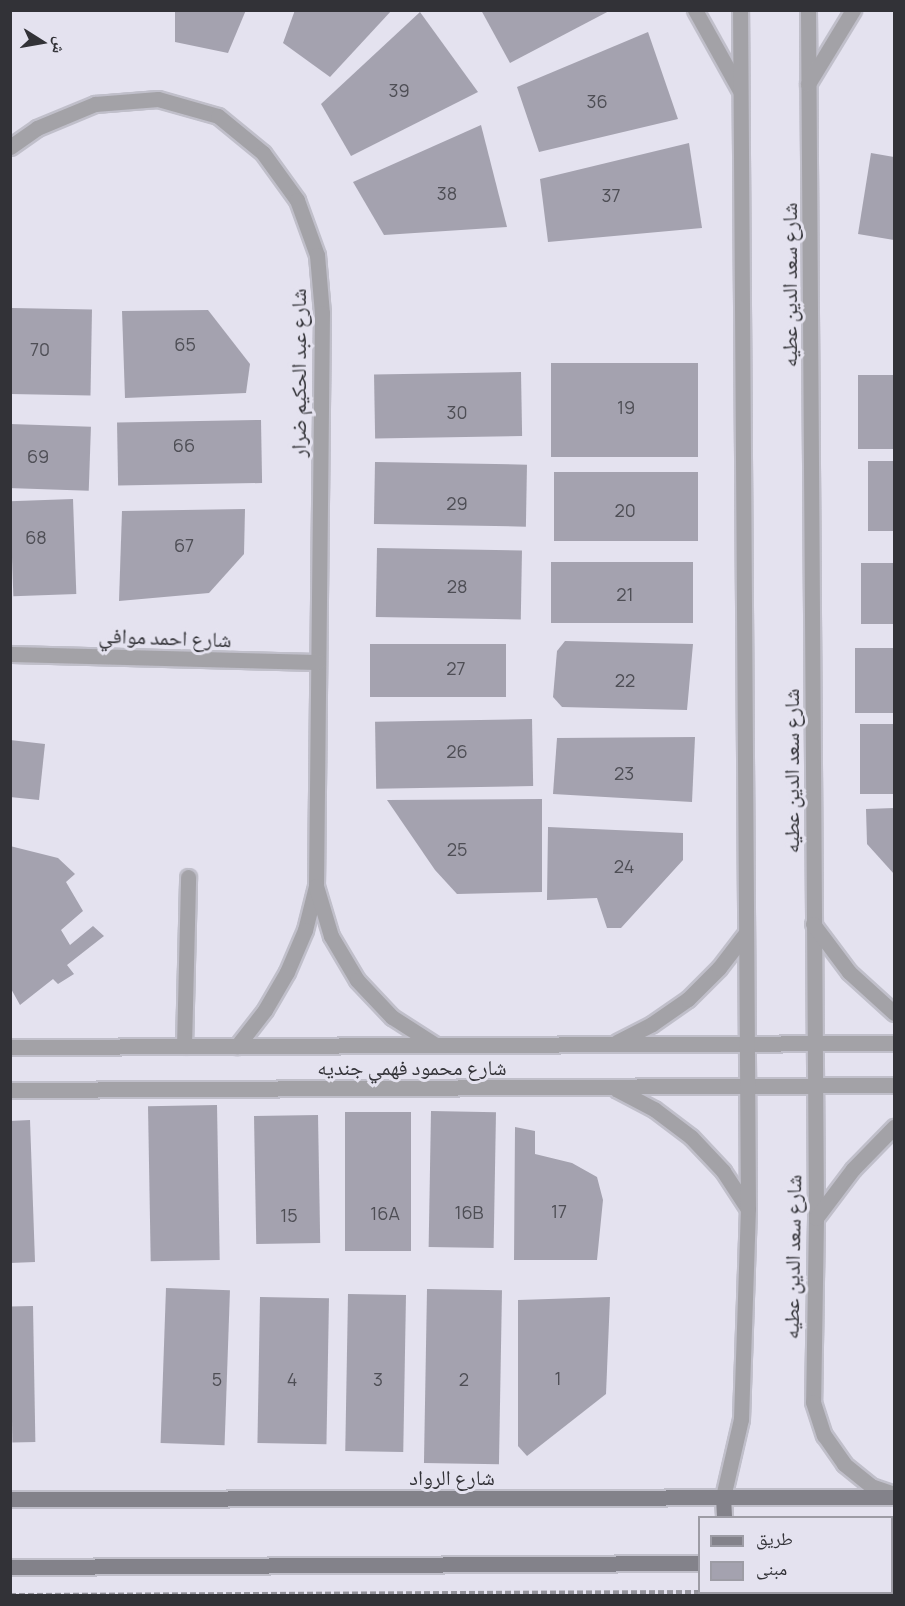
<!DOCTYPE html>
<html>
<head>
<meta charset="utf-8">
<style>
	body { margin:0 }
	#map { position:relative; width:905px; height:1606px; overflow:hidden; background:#e4e2ef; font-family:Manrope,"Noto Naskh Arabic",sans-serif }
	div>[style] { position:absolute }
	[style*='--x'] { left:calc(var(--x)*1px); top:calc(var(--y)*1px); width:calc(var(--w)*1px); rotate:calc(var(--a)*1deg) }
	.building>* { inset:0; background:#a4a2af; transform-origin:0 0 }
	.path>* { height:4px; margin-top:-2px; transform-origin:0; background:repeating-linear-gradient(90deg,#95949d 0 6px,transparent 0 9px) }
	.roads { filter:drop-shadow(2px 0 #c0bfca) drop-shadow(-2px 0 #c0bfca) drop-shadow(0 2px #c0bfca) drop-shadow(0 -2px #c0bfca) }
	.lane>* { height:15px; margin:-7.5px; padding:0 7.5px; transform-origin:7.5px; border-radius:7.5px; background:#a3a2a7 }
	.street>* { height:15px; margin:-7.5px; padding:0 7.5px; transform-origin:7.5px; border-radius:7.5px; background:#a3a2a7 }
	.secondary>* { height:15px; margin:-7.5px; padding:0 7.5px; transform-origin:7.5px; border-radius:7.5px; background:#83828a }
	span { translate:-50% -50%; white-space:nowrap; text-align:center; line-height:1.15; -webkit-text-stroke:6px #e4e2ef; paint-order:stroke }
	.number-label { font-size:18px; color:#4e4e55 }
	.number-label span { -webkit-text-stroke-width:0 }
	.street-label { font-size:21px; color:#323237 }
	.frame { position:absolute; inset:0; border:12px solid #323237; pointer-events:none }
	.legend { position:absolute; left:698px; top:1516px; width:195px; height:78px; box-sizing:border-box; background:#e4e2ef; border:2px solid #9d9ca5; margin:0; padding:8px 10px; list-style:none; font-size:18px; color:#323237 }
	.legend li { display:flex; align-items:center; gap:12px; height:30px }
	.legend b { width:30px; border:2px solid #9d9ca5 }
	.north { position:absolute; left:12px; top:12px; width:60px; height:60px; -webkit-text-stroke:4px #e4e2ef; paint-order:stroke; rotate:101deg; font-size:16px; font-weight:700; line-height:24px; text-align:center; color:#323237 }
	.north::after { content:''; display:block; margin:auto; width:21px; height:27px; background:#323237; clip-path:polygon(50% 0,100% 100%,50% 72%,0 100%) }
</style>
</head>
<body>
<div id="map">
	<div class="building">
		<div style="clip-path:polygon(175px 10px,246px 10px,228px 53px,175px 42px)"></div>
		<div style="clip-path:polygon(295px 10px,392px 10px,330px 77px,283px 43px)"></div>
		<div style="clip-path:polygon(481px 10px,611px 10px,510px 63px)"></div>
		<div style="clip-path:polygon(420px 12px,478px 92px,351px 156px,321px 104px)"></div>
		<div style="clip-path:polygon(648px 32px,678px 119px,539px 152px,517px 87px)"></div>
		<div style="clip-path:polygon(481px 125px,507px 227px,384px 235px,353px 182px)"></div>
		<div style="clip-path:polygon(689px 143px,702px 228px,548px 242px,540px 179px)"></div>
		<div style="clip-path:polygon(871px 153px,894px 157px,894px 240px,858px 234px)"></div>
		<div style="left:12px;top:308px;width:80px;height:86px;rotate:1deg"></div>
		<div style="clip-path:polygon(208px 310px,250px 364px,246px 393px,125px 398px,122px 311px)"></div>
		<div style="left:551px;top:363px;width:147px;height:94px"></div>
		<div style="left:521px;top:372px;width:64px;height:147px;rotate:89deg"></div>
		<div style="left:894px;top:375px;width:74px;height:36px;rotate:90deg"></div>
		<div style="left:261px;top:420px;width:63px;height:144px;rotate:89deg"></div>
		<div style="left:10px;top:424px;width:81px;height:64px;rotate:2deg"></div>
		<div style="left:868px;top:461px;width:26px;height:70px"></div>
		<div style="left:375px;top:462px;width:152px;height:62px;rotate:1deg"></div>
		<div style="left:698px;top:472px;width:69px;height:144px;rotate:90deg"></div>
		<div style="left:73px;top:499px;width:95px;height:63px;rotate:88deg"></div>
		<div style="clip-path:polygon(245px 509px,244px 554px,209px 593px,119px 601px,122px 511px)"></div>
		<div style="left:377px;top:548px;width:145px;height:69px;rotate:1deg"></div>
		<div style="left:551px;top:562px;width:142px;height:61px"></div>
		<div style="left:861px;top:563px;width:33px;height:61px"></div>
		<div style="clip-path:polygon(565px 641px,693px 644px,687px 710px,562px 707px,553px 697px,557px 651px)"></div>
		<div style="left:506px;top:644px;width:53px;height:136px;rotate:90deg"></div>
		<div style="left:855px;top:648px;width:39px;height:65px"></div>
		<div style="left:532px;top:719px;width:67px;height:157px;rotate:89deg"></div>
		<div style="left:894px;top:724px;width:70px;height:34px;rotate:90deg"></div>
		<div style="clip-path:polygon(695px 737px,692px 802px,553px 794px,557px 738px)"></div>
		<div style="clip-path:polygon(10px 740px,45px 744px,39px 800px,10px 797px)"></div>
		<div style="clip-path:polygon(542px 799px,542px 892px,457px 894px,435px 870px,387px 800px)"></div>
		<div style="clip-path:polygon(894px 808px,894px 874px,867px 844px,866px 809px)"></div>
		<div style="clip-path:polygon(548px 827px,683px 833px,683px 860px,621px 928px,607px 928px,597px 898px,547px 900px)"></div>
		<div style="clip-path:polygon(10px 846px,58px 858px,75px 874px,66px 882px,83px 911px,61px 930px,70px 945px,93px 926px,104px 936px,67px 965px,74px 974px,58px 984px,53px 979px,20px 1005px,10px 987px)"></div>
		<div style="left:217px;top:1105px;width:155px;height:69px;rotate:89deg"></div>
		<div style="left:431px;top:1111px;width:65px;height:136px;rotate:1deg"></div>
		<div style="left:345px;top:1112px;width:66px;height:139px"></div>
		<div style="left:318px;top:1115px;width:128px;height:64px;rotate:89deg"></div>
		<div style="clip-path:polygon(30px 1120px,35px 1262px,10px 1263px,10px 1121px)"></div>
		<div style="clip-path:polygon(515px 1127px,535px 1131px,535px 1154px,572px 1163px,597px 1177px,603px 1200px,597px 1260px,514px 1260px)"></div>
		<div style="left:166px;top:1288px;width:64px;height:155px;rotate:2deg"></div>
		<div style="left:427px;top:1289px;width:75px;height:174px;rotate:1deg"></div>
		<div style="left:348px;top:1294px;width:58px;height:157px;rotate:1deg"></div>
		<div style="left:260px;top:1297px;width:69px;height:146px;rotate:1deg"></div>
		<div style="clip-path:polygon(610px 1297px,606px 1394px,527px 1456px,518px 1446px,518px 1300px)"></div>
		<div style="left:33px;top:1306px;width:136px;height:23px;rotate:89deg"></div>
	</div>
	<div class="path">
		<div style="--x:856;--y:1592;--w:38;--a:2"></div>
		<div style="--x:10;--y:1595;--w:690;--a:-0.25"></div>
	</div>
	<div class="roads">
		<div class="lane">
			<div style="--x:184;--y:1046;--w:169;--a:-88.6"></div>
		</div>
		<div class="street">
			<div style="--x:695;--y:10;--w:90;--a:60.9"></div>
			<div style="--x:808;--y:10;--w:1208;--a:89.62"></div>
			<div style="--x:816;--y:1218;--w:184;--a:90.9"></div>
			<div style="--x:813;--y:1402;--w:35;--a:72"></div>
			<div style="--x:824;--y:1435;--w:35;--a:55"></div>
			<div style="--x:844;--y:1464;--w:35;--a:39"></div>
			<div style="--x:871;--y:1486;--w:24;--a:19"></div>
			<div style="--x:808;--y:84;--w:87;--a:-58.7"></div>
			<div style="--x:10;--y:147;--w:33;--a:-35"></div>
			<div style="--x:37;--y:128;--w:63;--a:-22.5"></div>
			<div style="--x:95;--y:104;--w:63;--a:-4.5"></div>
			<div style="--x:158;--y:99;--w:62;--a:15.8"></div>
			<div style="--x:218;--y:116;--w:58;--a:39.4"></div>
			<div style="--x:263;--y:153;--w:58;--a:54.1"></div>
			<div style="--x:297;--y:200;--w:59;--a:70"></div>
			<div style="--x:317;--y:255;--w:58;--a:85.1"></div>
			<div style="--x:322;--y:313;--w:573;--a:90.6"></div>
			<div style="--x:316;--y:886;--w:45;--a:104"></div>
			<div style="--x:305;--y:930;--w:46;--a:113.2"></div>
			<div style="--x:287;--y:972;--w:44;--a:120.1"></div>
			<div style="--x:265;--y:1010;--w:46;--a:127.9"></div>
			<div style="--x:10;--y:654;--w:308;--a:1.5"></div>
			<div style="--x:316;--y:886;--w:52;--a:73.3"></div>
			<div style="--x:331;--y:936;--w:51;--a:59.4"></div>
			<div style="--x:357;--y:980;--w:51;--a:46.6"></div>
			<div style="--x:392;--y:1017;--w:50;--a:32.7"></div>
			<div style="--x:813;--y:924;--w:60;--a:53.1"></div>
			<div style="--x:849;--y:972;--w:61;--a:42.3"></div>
			<div style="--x:617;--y:1042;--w:39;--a:-27"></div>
			<div style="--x:652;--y:1024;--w:44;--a:-34.8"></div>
			<div style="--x:688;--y:999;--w:44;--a:-45"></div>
			<div style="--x:719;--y:968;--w:44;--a:-52.4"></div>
			<div style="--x:10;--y:1047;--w:884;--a:-0.26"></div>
			<div style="--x:616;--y:1089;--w:43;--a:27.8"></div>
			<div style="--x:654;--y:1109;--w:46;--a:37.1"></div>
			<div style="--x:691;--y:1137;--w:47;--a:46.7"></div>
			<div style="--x:723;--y:1171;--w:45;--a:56.7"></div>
			<div style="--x:10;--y:1090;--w:884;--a:-0.32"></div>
			<div style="--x:816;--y:1218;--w:61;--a:-52.9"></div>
			<div style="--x:853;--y:1169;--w:59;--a:-45.7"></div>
			<div style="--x:723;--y:1497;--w:80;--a:-77"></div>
			<div style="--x:741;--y:1419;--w:210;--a:-88.1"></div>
			<div style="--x:748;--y:1209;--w:1199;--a:-90.38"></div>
		</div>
		<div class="secondary">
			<div style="--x:723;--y:1497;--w:21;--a:87"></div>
			<div style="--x:10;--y:1499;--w:884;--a:-0.13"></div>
			<div style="--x:892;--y:1562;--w:2;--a:0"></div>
			<div style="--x:10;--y:1567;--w:690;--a:-0.33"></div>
		</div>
	</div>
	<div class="number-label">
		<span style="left:399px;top:90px">39</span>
		<span style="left:597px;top:101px">36</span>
		<span style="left:447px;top:193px">38</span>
		<span style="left:611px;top:195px">37</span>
		<span style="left:185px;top:344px">65</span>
		<span style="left:40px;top:349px">70</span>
		<span style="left:626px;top:407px">19</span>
		<span style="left:457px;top:412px">30</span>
		<span style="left:184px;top:445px">66</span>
		<span style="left:38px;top:456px">69</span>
		<span style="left:457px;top:503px">29</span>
		<span style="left:625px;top:510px">20</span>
		<span style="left:36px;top:537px">68</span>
		<span style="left:184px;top:545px">67</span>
		<span style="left:457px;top:586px">28</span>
		<span style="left:625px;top:594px">21</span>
		<span style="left:456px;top:668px">27</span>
		<span style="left:625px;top:680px">22</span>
		<span style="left:457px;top:751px">26</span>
		<span style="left:624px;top:773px">23</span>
		<span style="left:457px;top:849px">25</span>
		<span style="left:624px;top:866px">24</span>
		<span style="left:559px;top:1211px">17</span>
		<span style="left:469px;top:1212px">16B</span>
		<span style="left:385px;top:1213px">16A</span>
		<span style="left:289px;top:1215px">15</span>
		<span style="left:558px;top:1378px">1</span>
		<span style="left:217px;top:1379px">5</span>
		<span style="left:292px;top:1379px">4</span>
		<span style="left:378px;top:1379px">3</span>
		<span style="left:464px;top:1379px">2</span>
	</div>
	<div class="street-label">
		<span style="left:789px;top:285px;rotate:-90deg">شارع سعد الدين عطيه</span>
		<span style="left:298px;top:373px;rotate:-90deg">شارع عبد الحكيم ضرار</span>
		<span style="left:165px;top:637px;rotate:2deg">شارع احمد موافي</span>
		<span style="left:791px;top:771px;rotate:-90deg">شارع سعد الدين عطيه</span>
		<span style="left:412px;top:1067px">شارع محمود فهمي جنديه</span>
		<span style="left:792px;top:1257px;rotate:-89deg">شارع سعد الدين عطيه</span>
		<span style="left:452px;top:1477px">شارع الرواد</span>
	</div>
	<div class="frame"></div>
	<ul class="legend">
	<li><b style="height:8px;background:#83828a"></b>طريق</li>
	<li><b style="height:16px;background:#a4a2af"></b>مبنى</li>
	</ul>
	<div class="north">ش</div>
</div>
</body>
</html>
